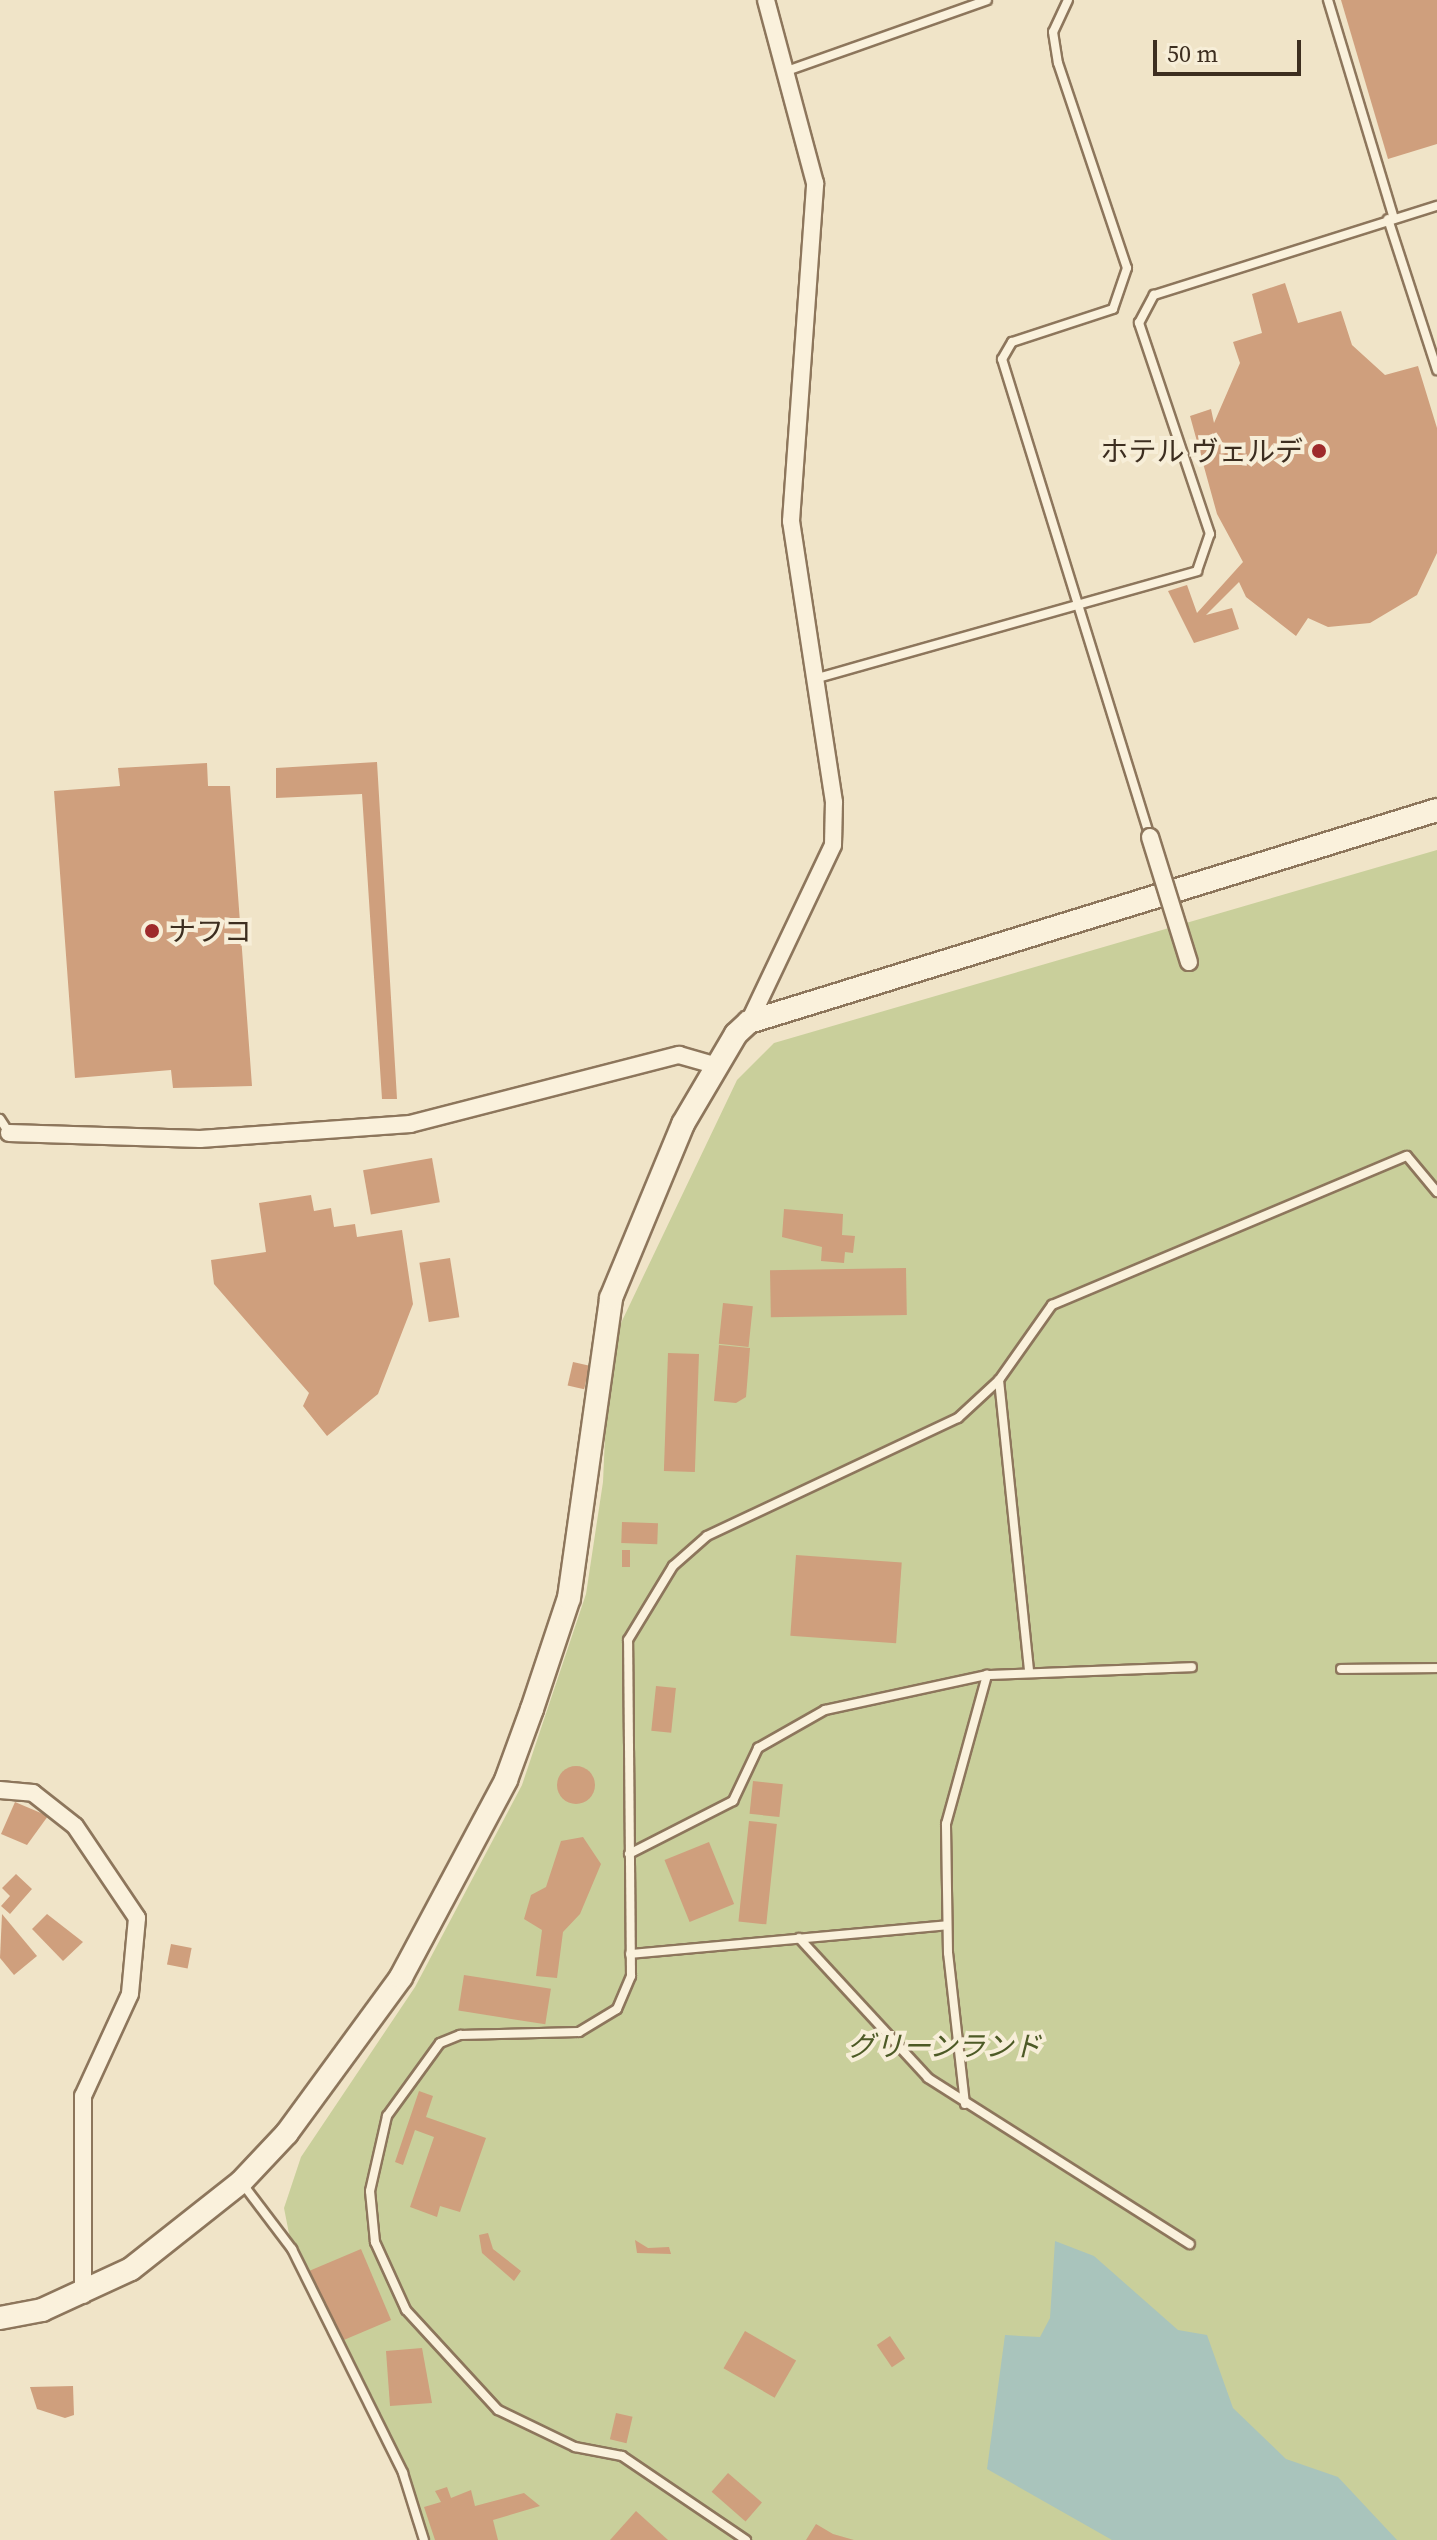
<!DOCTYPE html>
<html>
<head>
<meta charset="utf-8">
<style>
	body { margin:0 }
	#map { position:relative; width:1437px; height:2540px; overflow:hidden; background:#f0e4c8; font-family:"Source Serif 4","Noto Sans JP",serif }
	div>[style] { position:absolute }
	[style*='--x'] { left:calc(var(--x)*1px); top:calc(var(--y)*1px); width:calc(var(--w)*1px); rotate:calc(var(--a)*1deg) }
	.green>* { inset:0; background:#c9cf9b }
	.water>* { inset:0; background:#a9c4bc }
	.building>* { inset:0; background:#cf9f7d; transform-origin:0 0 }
	.round { border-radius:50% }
	.roads { filter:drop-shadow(2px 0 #8d765c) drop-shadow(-2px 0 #8d765c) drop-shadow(0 2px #8d765c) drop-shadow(0 -2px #8d765c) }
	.lane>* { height:8px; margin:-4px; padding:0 4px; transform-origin:4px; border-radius:4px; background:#faf1dc }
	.street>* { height:16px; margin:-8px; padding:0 8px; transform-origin:8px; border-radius:8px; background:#faf1dc }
	.secondary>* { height:22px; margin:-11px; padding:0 11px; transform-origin:11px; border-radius:11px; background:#faf1dc }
	.bridges { filter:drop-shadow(2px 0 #8d765c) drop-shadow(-2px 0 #8d765c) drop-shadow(0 2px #8d765c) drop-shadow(0 -2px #8d765c) }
	.street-bridge>* { height:16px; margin:-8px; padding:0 8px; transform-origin:8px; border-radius:8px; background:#faf1dc }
	.dots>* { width:22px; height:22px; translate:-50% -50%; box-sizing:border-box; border:4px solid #f7eed8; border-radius:50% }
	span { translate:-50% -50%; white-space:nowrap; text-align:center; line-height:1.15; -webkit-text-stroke:8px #f7eed8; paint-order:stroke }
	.poi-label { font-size:28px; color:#3d2e20 }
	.right { translate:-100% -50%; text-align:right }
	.left { translate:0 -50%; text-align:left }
	.park-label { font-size:28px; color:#4d5a26; font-style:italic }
	.scale { position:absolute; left:1153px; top:40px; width:148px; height:36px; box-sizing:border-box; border:4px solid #3d2e20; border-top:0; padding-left:10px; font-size:24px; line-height:28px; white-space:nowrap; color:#3d2e20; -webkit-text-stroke:6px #f7eed8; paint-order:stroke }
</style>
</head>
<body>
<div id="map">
	<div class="green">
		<div style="clip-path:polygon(1437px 850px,1437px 2540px,424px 2540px,403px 2473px,292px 2249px,284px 2208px,301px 2157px,415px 1987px,522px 1785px,586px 1594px,603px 1482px,607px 1391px,621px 1323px,737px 1080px,774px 1043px)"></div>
	</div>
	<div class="water">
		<div style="clip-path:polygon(1055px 2241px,1094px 2256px,1178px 2330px,1207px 2335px,1233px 2408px,1286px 2459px,1338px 2477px,1397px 2540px,1112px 2540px,987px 2469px,1005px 2335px,1040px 2337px,1050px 2318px)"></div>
	</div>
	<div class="building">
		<div style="clip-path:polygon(1341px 0,1437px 0,1437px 144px,1388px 159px)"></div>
		<div style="clip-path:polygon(1285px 283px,1298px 323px,1341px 311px,1352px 345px,1385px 375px,1418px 366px,1437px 428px,1437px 553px,1417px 595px,1370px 623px,1328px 627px,1308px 618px,1296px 636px,1246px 597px,1239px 582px,1206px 615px,1232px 608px,1239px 629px,1194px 643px,1168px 591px,1187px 585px,1197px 613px,1243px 562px,1217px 514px,1190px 416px,1211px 409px,1214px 423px,1240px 363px,1233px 342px,1262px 333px,1252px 294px)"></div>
		<div style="clip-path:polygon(377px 762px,397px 1099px,382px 1099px,362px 794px,276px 798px,276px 768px)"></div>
		<div style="clip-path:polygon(207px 763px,208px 786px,230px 786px,252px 1086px,173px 1088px,171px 1070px,75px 1078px,54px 791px,120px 786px,118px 768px)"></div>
		<div style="left:432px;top:1158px;width:45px;height:70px;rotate:80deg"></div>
		<div style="clip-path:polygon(311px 1195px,314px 1211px,331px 1208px,334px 1227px,355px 1224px,357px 1237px,402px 1230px,413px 1304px,378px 1394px,327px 1436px,303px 1406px,309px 1393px,214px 1284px,211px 1260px,266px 1252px,259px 1203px)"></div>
		<div style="clip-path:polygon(784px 1209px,843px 1214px,842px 1235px,855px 1236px,853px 1253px,845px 1252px,844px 1263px,821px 1261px,822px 1247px,782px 1237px)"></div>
		<div style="left:450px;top:1258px;width:60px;height:31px;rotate:81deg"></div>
		<div style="left:906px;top:1268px;width:47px;height:136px;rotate:89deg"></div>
		<div style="left:723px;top:1303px;width:30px;height:41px;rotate:6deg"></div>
		<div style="clip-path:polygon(719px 1345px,750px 1348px,746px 1397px,736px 1403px,714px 1401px)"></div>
		<div style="left:668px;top:1353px;width:31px;height:118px;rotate:2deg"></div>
		<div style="left:573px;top:1362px;width:17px;height:24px;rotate:13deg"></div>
		<div style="left:622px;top:1522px;width:36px;height:21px;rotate:2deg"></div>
		<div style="left:622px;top:1550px;width:8px;height:17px"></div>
		<div style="left:796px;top:1555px;width:106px;height:81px;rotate:4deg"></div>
		<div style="left:656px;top:1686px;width:20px;height:45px;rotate:6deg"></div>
		<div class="round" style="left:557px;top:1766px;width:38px;height:38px"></div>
		<div style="left:753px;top:1781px;width:30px;height:33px;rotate:6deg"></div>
		<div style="clip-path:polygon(15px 1802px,48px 1816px,27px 1845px,1px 1834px)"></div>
		<div style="left:749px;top:1821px;width:28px;height:101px;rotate:6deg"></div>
		<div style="clip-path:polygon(583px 1837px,601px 1864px,580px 1914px,563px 1932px,557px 1978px,536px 1976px,542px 1930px,524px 1919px,531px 1895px,546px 1887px,561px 1841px)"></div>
		<div style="left:709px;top:1842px;width:67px;height:48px;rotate:68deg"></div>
		<div style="clip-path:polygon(16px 1874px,32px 1889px,10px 1914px,1px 1906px,10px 1896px,2px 1888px)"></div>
		<div style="clip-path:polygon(2px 1914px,37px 1956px,14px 1975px,0 1958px)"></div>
		<div style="clip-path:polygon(47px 1914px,83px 1942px,63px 1961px,32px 1929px)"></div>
		<div style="left:171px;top:1944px;width:21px;height:21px;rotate:11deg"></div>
		<div style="left:464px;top:1975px;width:88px;height:36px;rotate:9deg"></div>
		<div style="clip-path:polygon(419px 2091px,433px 2096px,426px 2117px,486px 2138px,460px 2212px,440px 2206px,437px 2217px,410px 2207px,434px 2137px,415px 2130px,403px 2165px,395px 2162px)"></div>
		<div style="clip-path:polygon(488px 2233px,493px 2249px,521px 2271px,514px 2281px,482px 2253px,479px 2235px)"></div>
		<div style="clip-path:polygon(635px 2240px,648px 2248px,669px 2247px,671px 2254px,637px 2253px)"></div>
		<div style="left:361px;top:2249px;width:77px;height:61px;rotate:67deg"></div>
		<div style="left:745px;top:2331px;width:59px;height:43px;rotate:30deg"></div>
		<div style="left:890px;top:2336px;width:27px;height:16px;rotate:56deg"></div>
		<div style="clip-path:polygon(422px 2348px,432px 2403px,390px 2406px,386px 2351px)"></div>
		<div style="clip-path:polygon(73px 2386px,74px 2415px,65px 2418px,37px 2409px,30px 2387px)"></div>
		<div style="left:616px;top:2413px;width:17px;height:27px;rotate:13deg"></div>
		<div style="left:728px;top:2473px;width:45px;height:25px;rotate:41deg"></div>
		<div style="clip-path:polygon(447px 2487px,451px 2498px,471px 2490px,475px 2506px,524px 2493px,540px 2506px,493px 2520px,498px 2540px,435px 2540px,424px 2507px,441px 2502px,435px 2491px)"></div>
		<div style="clip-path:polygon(636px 2511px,668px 2540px,610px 2540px)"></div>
		<div style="clip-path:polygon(816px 2524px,833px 2534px,854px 2540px,806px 2540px)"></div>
	</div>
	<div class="roads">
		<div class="lane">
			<div style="--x:1068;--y:0;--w:35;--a:115"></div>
			<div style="--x:1053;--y:32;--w:31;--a:81"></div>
			<div style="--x:1058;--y:63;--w:216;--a:71.4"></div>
			<div style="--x:1127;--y:268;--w:43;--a:108.9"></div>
			<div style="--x:1113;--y:309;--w:106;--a:161.9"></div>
			<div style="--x:1012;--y:342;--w:20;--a:120"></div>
			<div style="--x:1002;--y:359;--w:499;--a:72.8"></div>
			<div style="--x:1328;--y:0;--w:228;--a:73.2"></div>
			<div style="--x:787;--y:71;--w:212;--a:-19.5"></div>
			<div style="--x:1388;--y:219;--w:159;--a:72"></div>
			<div style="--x:814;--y:679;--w:398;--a:-15.7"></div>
			<div style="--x:1197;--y:571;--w:39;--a:-71"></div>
			<div style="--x:1210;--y:534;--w:223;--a:-108.6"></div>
			<div style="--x:1139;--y:323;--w:32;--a:-62"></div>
			<div style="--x:1154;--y:295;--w:297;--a:-17.5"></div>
			<div style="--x:0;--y:1119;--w:17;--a:57"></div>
			<div style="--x:999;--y:1380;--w:293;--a:84.1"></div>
			<div style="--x:1341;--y:1669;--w:96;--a:-0.6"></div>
			<div style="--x:629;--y:1854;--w:117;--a:-27"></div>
			<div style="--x:733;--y:1801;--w:59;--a:-64.7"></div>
			<div style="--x:758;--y:1748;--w:77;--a:-29.6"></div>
			<div style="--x:825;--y:1710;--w:166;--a:-12.2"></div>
			<div style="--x:987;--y:1675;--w:205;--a:-2.2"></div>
			<div style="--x:799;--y:1938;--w:190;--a:47.3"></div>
			<div style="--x:928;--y:2078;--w:310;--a:32.4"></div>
			<div style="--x:630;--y:1954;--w:317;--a:-5.2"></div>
			<div style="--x:965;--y:2104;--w:152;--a:-96.4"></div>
			<div style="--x:948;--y:1953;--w:129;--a:-90.9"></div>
			<div style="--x:946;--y:1824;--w:155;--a:-74.6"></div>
			<div style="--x:242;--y:2183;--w:83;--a:52.9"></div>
			<div style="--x:292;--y:2249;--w:250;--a:63.6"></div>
			<div style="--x:403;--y:2473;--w:70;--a:72.6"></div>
			<div style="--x:746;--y:2540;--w:150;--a:-145.9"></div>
			<div style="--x:622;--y:2456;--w:48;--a:-169.2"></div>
			<div style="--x:575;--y:2447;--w:85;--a:-154.3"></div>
			<div style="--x:498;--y:2410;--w:136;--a:-132.6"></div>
			<div style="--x:406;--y:2310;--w:75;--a:-114.5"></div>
			<div style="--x:375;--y:2242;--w:51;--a:-95.6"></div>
			<div style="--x:370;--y:2191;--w:77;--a:-77.2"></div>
			<div style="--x:387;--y:2116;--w:90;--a:-54"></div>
			<div style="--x:440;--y:2043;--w:22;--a:-22"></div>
			<div style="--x:460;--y:2035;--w:119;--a:-1.4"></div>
			<div style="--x:579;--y:2032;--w:44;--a:-31.2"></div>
			<div style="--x:617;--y:2009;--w:36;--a:-67"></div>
			<div style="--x:631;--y:1976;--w:336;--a:-90.5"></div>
			<div style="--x:628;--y:1640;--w:87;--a:-58.7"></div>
			<div style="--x:673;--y:1566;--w:45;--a:-41.4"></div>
			<div style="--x:707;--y:1536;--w:277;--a:-25.2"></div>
			<div style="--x:958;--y:1418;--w:56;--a:-42.8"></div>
			<div style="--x:999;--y:1380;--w:92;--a:-54.8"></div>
			<div style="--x:1052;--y:1305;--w:385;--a:-22.8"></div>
			<div style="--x:1407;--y:1156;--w:47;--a:50.2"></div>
		</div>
		<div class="street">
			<div style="--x:749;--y:1022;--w:196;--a:-64.6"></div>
			<div style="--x:833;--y:845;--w:43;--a:-88.7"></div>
			<div style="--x:834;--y:802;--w:284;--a:-98.7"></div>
			<div style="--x:791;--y:521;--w:339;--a:-85.9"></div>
			<div style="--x:815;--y:183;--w:189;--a:-105"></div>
			<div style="--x:9;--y:1133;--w:191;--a:1.8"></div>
			<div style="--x:200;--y:1139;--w:211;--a:-4.1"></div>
			<div style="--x:410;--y:1124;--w:278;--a:-14.4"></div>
			<div style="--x:679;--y:1055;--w:36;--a:16"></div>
			<div style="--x:0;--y:1790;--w:33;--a:5"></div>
			<div style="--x:33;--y:1793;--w:53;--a:38.2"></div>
			<div style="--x:75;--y:1826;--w:111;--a:56"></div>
			<div style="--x:137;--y:1918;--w:76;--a:95.3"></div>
			<div style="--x:130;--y:1994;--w:112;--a:114.7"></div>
			<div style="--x:83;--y:2096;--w:199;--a:90"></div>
		</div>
		<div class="secondary">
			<div style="--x:0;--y:2318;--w:43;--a:-10.8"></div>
			<div style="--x:42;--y:2310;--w:98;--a:-24.7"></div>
			<div style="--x:131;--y:2269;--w:140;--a:-38.3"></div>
			<div style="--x:241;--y:2182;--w:67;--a:-46.8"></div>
			<div style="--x:287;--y:2133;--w:193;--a:-53.8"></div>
			<div style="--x:401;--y:1977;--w:223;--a:-61.9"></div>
			<div style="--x:506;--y:1780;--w:76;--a:-69.9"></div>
			<div style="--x:532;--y:1709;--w:117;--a:-71.6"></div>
			<div style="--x:569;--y:1598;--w:303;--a:-82"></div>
			<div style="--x:611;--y:1298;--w:188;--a:-67.5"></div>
			<div style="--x:683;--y:1124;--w:104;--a:-59.5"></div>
			<div style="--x:736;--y:1034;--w:18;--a:-43"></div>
			<div style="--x:749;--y:1022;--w:720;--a:-17.13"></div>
		</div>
	</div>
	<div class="bridges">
		<div class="street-bridge">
			<div style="--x:1150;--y:837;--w:131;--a:72.7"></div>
		</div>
	</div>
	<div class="dots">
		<div style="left:1319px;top:451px;background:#9e2a2b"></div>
		<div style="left:152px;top:931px;background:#9e2a2b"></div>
	</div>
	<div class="poi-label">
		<span class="right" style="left:1303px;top:451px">ホテル ヴェルデ</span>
		<span class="left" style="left:168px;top:931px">ナフコ</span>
	</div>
	<div class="park-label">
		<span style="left:944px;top:2046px">グリーンランド</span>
	</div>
	<div class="scale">50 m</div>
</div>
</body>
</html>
